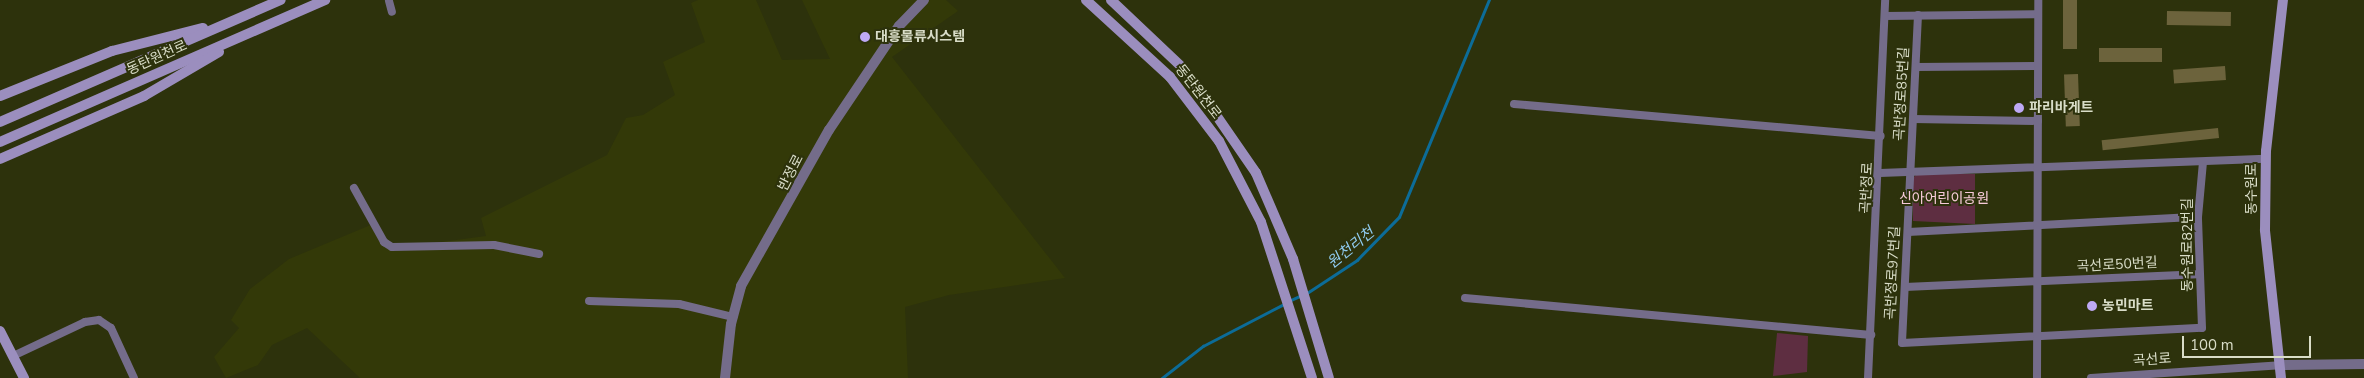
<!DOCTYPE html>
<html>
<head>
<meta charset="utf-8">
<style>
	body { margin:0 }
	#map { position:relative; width:2364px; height:378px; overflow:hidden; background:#2d320c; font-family:"Nunito Sans","Noto Sans KR",sans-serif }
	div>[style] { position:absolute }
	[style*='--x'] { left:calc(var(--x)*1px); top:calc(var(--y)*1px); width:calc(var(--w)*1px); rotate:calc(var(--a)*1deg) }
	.built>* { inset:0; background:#333908 }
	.green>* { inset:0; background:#5e2e41 }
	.stream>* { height:2.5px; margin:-1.25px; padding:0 1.25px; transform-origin:1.25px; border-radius:1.25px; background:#0c6c98 }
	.building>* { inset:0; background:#6c633c; transform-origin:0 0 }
	.minor>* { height:8px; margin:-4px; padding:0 4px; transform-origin:4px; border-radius:4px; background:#746c8a }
	.tertiary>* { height:10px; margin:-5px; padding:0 5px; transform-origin:5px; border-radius:5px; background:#746c8a }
	.secondary>* { height:10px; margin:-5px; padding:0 5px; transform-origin:5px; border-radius:5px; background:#9b8ebe }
	.dots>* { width:14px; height:14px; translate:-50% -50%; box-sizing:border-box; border:2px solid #2d320c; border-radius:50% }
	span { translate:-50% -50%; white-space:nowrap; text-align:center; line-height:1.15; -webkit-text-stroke:4px #2d320c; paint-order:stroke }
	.poi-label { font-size:14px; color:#d9ddc8; font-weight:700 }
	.left { translate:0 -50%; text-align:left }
	.street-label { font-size:14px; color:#d9ddc8 }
	.park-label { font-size:14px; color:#f7cad9 }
	.water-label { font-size:15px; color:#90ccf1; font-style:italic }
	.scale { position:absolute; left:2182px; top:336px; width:129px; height:22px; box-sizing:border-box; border:2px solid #d9ddc8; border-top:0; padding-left:6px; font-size:15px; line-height:18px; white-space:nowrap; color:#d9ddc8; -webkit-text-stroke:4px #2d320c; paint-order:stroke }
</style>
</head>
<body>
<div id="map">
	<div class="built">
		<div style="clip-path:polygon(698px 0,756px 0,782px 60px,830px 59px,802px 0,946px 0,958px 11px,892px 57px,1065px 278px,949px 295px,905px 307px,908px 378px,360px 378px,307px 328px,272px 345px,258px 365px,226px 378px,214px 357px,239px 328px,231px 320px,250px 289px,289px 259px,373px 224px,396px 248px,486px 236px,481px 218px,607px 155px,626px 118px,643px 115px,675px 95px,663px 62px,705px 42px,691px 3px)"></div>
	</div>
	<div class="green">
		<div style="clip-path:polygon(1917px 174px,1975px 174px,1975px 224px,1913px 221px,1913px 178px)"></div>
		<div style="clip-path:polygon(1777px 333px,1808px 336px,1807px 372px,1773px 376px)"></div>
	</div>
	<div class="stream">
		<div style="--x:1307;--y:293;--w:60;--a:-33.4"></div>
		<div style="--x:1357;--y:260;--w:60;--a:-45.7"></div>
		<div style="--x:1399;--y:217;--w:235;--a:-67.5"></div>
		<div style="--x:1289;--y:301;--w:14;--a:-25"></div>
		<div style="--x:1162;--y:378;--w:52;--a:-38"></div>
		<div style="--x:1203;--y:346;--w:91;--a:-27.4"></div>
	</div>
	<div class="building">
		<div style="left:2063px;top:0;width:14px;height:49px"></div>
		<div style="left:2167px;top:11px;width:64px;height:14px;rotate:1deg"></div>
		<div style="left:2099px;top:48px;width:63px;height:14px"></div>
		<div style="left:2225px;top:66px;width:14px;height:52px;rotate:86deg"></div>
		<div style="left:2078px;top:74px;width:52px;height:14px;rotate:88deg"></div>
		<div style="left:2218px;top:128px;width:10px;height:117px;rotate:84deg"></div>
	</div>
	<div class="minor">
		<div style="--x:389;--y:1;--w:11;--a:75"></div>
		<div style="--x:1918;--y:15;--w:328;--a:92.8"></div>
		<div style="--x:1902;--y:343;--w:300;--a:-2.9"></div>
		<div style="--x:2202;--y:328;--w:111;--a:-92.1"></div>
		<div style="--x:2198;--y:217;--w:55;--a:-84.8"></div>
		<div style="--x:1885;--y:16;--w:153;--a:-0.7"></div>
		<div style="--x:1916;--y:67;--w:122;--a:-0.5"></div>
		<div style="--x:1514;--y:104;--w:368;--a:5"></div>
		<div style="--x:1913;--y:119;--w:125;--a:0.9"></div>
		<div style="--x:1880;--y:173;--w:386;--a:-2.1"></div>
		<div style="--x:354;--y:188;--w:62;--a:60.9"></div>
		<div style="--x:384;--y:242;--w:9;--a:32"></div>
		<div style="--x:392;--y:247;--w:102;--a:-1.1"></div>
		<div style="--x:494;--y:245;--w:46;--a:11.3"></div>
		<div style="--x:1908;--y:232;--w:290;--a:-3"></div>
		<div style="--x:1905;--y:287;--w:293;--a:-2.5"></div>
		<div style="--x:1465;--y:298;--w:408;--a:5.2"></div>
		<div style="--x:589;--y:301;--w:90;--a:1.9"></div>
		<div style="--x:679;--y:304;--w:56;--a:13.5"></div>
		<div style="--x:13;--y:356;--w:80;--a:-25.3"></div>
		<div style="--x:85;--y:322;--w:14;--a:-8"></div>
		<div style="--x:99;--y:320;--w:14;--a:34"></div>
		<div style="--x:111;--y:328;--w:55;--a:65.3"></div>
		<div style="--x:1868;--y:378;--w:378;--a:-87.4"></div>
		<div style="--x:2037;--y:378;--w:378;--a:-89.8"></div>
		<div style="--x:2091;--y:378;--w:189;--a:-3.9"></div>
	</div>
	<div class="tertiary">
		<div style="--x:2280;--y:365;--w:84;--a:-0.7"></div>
		<div style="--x:725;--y:378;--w:54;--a:-83.7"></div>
		<div style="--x:731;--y:324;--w:39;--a:-75"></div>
		<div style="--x:741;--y:286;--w:179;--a:-60.6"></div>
		<div style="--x:829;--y:130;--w:125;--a:-56.1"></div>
		<div style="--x:899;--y:26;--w:36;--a:-46"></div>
	</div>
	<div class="secondary">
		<div style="--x:1086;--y:0;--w:114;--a:42.5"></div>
		<div style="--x:1170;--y:77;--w:81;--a:52.6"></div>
		<div style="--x:1219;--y:141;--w:91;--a:62.6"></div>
		<div style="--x:1261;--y:222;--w:164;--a:71.9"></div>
		<div style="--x:1111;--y:0;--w:102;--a:43.4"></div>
		<div style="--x:1185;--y:70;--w:125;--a:55.4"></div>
		<div style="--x:1256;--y:173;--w:94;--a:66.7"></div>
		<div style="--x:1293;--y:259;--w:124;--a:73.2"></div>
		<div style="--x:0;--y:96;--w:121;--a:-21.9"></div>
		<div style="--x:112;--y:51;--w:94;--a:-14.2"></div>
		<div style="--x:0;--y:122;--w:306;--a:-23.5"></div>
		<div style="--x:0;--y:142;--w:355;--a:-23.6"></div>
		<div style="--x:0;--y:159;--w:157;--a:-23.6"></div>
		<div style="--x:144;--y:96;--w:87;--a:-30.4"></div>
		<div style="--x:0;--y:331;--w:53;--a:62.9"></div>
		<div style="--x:2281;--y:378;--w:149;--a:-96.2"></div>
		<div style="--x:2265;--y:230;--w:79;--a:-89.3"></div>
		<div style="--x:2266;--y:151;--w:152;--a:-83.6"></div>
	</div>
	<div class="dots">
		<div style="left:865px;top:37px;background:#bea9f5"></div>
		<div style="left:2019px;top:108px;background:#bea9f5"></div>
		<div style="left:2092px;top:306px;background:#bea9f5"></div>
	</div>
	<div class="poi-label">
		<span class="left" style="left:875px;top:37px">대흥물류시스템</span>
		<span class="left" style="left:2029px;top:108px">파리바게트</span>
		<span class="left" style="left:2102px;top:306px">농민마트</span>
	</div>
	<div class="street-label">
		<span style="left:157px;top:58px;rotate:-24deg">동탄원천로</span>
		<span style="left:1198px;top:92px;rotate:52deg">동탄원천로</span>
		<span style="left:1902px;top:94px;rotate:-87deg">곡반정로85번길</span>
		<span style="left:791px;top:173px;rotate:-63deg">반정로</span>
		<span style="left:1867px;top:188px;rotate:-87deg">곡반정로</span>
		<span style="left:2252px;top:189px;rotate:-90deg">동수원로</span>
		<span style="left:2188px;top:245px;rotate:-90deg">동수원로82번길</span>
		<span style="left:2117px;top:265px;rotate:-3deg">곡선로50번길</span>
		<span style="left:1893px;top:273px;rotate:-87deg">곡반정로97번길</span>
		<span style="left:2152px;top:360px;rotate:-4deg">곡선로</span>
	</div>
	<div class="park-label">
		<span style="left:1944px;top:199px">신아어린이공원</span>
	</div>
	<div class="water-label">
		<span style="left:1351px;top:248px;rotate:-39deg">원천리천</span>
	</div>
	<div class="scale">100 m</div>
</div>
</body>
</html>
